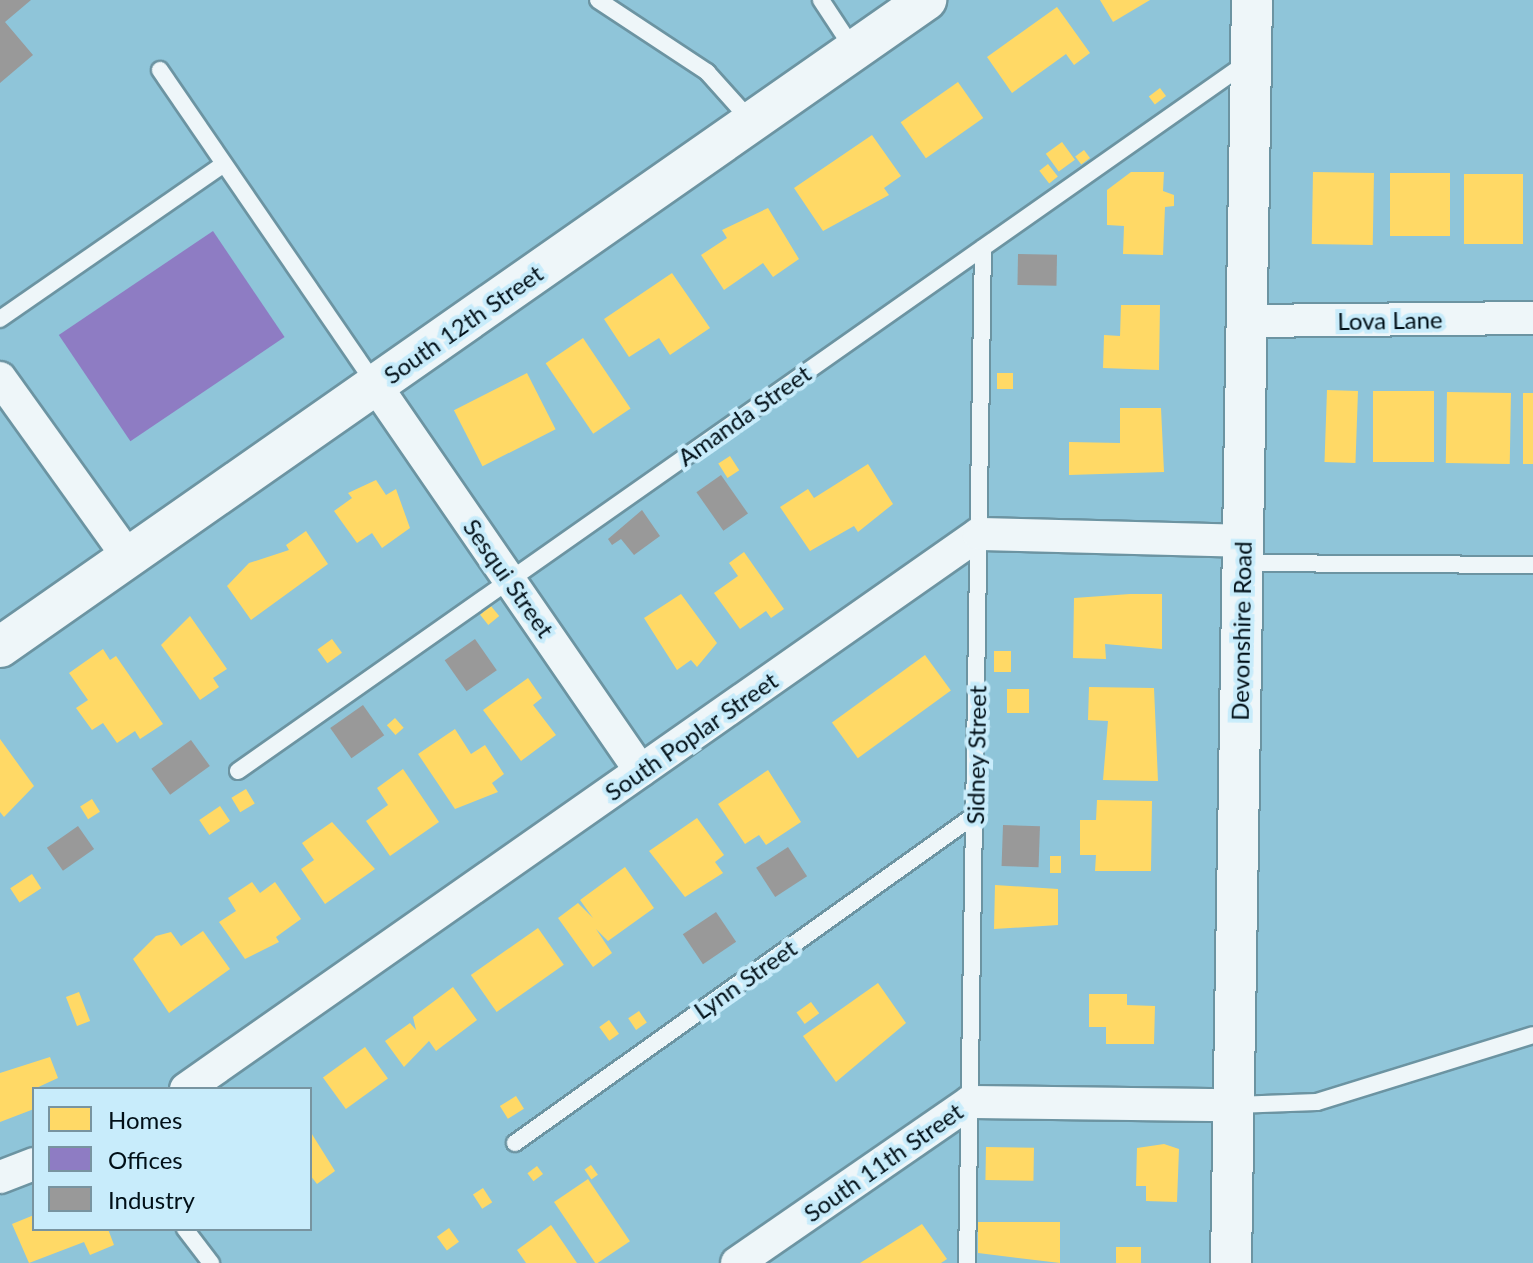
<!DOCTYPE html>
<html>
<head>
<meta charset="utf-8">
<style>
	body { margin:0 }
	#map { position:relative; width:1533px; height:1263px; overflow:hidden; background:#8fc5d9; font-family:Lato,sans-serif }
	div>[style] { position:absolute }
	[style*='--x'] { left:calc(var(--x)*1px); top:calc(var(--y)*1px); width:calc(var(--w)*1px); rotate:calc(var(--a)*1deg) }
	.homes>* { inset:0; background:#ffd966; transform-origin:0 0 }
	.offices>* { inset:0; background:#8e7cc3; transform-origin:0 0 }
	.industry>* { inset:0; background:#999; transform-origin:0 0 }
	.roads { filter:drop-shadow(2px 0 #6c94a2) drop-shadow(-2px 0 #6c94a2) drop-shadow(0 2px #6c94a2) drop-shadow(0 -2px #6c94a2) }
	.service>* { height:16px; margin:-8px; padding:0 8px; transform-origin:8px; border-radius:8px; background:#eef6f9 }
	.minor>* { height:32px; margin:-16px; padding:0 16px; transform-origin:16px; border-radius:16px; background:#eef6f9 }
	.tertiary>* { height:40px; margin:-20px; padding:0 20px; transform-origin:20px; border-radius:20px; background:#eef6f9 }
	span { translate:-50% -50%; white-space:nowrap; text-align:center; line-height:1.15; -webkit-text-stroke:8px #c8ecfb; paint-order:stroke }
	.street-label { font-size:24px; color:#000f17 }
	.legend { position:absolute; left:32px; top:1087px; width:280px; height:144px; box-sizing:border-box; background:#c8ecfb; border:2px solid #7894a0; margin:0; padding:10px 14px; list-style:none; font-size:24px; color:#000f17 }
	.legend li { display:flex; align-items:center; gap:16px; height:40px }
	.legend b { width:40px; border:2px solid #7894a0 }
</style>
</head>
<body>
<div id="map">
	<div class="homes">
		<div style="clip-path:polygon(1100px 0,1150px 0,1113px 22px)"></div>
		<div style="clip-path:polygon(1057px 7px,1090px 53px,1074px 65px,1066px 54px,1012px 93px,987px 57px)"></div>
		<div style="left:958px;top:82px;width:44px;height:70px;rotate:55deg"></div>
		<div style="left:1160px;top:88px;width:10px;height:14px;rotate:53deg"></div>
		<div style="clip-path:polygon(872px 135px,901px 176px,884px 188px,889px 195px,823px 231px,794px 188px)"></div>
		<div style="left:1062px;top:142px;width:22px;height:20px;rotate:54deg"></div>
		<div style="left:1084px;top:150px;width:10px;height:11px;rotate:53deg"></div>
		<div style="left:1048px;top:164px;width:16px;height:11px;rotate:52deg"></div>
		<div style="clip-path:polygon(1131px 172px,1164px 172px,1163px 191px,1174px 195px,1174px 206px,1165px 207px,1163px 255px,1123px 254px,1124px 226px,1107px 225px,1107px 190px)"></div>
		<div style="left:1313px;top:172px;width:61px;height:72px;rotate:1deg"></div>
		<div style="left:1390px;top:173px;width:60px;height:63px"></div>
		<div style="left:1464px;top:174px;width:59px;height:70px"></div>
		<div style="clip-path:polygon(768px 208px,799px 259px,773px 277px,763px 263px,724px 290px,701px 255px,727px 238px,722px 230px)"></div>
		<div style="clip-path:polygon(672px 273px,710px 328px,670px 355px,659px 338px,629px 357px,604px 319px)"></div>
		<div style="clip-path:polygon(1121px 305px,1160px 305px,1159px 370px,1103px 368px,1104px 335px,1120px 336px)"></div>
		<div style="left:583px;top:338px;width:85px;height:45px;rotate:56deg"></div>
		<div style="left:527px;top:373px;width:63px;height:82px;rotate:63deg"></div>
		<div style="left:997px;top:373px;width:16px;height:16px"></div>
		<div style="left:1327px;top:390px;width:31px;height:72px;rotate:2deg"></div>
		<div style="left:1373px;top:391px;width:61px;height:71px"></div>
		<div style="left:1447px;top:392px;width:64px;height:71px;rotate:1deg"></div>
		<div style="left:1523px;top:393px;width:10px;height:71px"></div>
		<div style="clip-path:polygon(1120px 408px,1161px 408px,1164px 472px,1069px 475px,1069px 442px,1120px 443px)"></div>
		<div style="left:730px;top:456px;width:17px;height:14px;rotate:57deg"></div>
		<div style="clip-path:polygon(868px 464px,893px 504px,858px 532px,854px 526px,810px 551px,780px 507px,808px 489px,814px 498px)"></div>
		<div style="clip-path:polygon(376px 480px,386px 495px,396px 489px,410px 528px,382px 548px,372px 533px,357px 543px,334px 511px,352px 498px,348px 493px)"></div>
		<div style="clip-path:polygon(306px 531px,328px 564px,251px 620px,227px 586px,249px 563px,289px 550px,286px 545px)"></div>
		<div style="clip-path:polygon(744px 552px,784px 609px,771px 618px,766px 611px,740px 629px,714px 593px,738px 576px,729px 563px)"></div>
		<div style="clip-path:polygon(681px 594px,717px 643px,697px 667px,691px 660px,677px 670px,644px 618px)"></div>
		<div style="clip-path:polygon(1130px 594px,1162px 594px,1162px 649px,1105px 644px,1106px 659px,1073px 658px,1074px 598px)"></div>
		<div style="left:491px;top:606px;width:13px;height:14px;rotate:51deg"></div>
		<div style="clip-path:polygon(190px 616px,227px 669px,213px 678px,219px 687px,200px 700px,161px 645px)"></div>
		<div style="left:332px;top:639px;width:17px;height:18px;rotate:54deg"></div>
		<div style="clip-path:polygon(103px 649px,110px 660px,116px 656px,163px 724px,140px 739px,135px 731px,117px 743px,103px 723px,92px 730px,76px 708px,88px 700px,69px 673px)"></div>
		<div style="left:994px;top:651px;width:17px;height:21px"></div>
		<div style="left:925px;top:655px;width:44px;height:115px;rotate:54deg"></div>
		<div style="clip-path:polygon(528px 678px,542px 698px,533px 705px,556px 735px,521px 761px,483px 710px)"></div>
		<div style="clip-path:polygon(1089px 687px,1154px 688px,1158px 781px,1103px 780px,1108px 721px,1088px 720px)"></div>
		<div style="left:1007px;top:689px;width:22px;height:24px"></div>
		<div style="left:395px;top:718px;width:13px;height:11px;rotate:48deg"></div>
		<div style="clip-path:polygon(455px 729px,471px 754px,485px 745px,504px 774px,492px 783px,498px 792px,455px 809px,418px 754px)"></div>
		<div style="clip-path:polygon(0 739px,34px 786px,4px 817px,0 812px)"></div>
		<div style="clip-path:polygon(403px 769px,439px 822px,390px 856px,366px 821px,388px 805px,377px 788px)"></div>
		<div style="clip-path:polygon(768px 770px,801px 822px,766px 845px,759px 835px,745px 844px,718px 804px)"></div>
		<div style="left:246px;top:789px;width:17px;height:17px;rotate:59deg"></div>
		<div style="left:92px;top:799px;width:15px;height:14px;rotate:58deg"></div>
		<div style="clip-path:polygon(1097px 800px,1152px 801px,1151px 871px,1095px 871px,1096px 855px,1080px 855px,1080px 820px,1096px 820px)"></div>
		<div style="left:220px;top:806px;width:18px;height:25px;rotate:56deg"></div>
		<div style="clip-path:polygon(697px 818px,724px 855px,715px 862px,723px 873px,685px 897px,649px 851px)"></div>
		<div style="clip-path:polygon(332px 822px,375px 869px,325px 904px,301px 869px,314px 860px,302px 843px)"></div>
		<div style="left:1050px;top:856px;width:11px;height:17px"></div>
		<div style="clip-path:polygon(625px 867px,654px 908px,608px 941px,596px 929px,612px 953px,593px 967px,558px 918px,578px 903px,593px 918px,580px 900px)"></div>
		<div style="left:32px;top:874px;width:17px;height:26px;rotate:57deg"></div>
		<div style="clip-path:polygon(252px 882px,260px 893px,275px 882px,301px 919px,276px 937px,279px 942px,245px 959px,219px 922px,236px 911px,228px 898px)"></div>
		<div style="clip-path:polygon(995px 885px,1058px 889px,1058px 925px,994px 929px)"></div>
		<div style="left:538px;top:928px;width:45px;height:82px;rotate:55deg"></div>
		<div style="clip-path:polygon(203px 931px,230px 969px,169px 1013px,133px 959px,156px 936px,171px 932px,181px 946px)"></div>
		<div style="clip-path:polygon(878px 983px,906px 1023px,836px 1082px,803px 1036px)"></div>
		<div style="clip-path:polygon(453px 987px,477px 1020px,436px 1051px,429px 1041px,404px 1067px,385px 1041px,410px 1023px,416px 1030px,413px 1017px)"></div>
		<div style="left:79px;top:992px;width:31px;height:14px;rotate:69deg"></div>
		<div style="clip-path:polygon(1089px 994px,1127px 994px,1127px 1005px,1155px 1006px,1154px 1044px,1106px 1044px,1106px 1027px,1089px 1027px)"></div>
		<div style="left:811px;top:1002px;width:14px;height:18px;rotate:54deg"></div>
		<div style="left:639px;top:1011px;width:14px;height:13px;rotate:56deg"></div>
		<div style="left:609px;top:1020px;width:17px;height:12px;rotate:54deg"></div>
		<div style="left:365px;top:1047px;width:39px;height:52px;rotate:54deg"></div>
		<div style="clip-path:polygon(50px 1057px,58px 1078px,34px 1089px,34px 1109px,0 1122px,0 1073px)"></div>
		<div style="left:516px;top:1096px;width:15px;height:19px;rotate:58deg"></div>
		<div style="clip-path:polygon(310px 1131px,335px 1171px,317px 1184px,310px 1175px)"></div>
		<div style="clip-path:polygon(1164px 1144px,1179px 1149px,1177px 1202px,1146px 1201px,1146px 1186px,1136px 1186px,1137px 1148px)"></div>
		<div style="left:986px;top:1147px;width:48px;height:33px;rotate:1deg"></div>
		<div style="left:591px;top:1165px;width:12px;height:8px;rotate:55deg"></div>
		<div style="left:537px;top:1166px;width:10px;height:12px;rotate:53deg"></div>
		<div style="left:588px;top:1179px;width:75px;height:41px;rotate:56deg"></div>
		<div style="left:483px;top:1188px;width:17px;height:12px;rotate:57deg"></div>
		<div style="clip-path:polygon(34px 1215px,34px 1229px,108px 1229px,114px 1245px,90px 1255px,84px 1242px,29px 1263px,12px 1224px)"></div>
		<div style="clip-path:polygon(978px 1222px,1060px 1222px,1060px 1263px,978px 1253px)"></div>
		<div style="clip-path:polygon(922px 1224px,947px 1259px,941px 1263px,860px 1263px)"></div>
		<div style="clip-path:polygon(551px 1225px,577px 1263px,526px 1263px,517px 1250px)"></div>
		<div style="left:449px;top:1228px;width:17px;height:15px;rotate:54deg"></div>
		<div style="left:1116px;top:1247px;width:25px;height:16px"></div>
	</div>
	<div class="offices">
		<div style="left:213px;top:231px;width:128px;height:186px;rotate:56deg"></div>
	</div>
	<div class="industry">
		<div style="clip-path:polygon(0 0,31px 0,5px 22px,33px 55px,0 83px)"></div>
		<div style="left:1018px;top:254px;width:39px;height:31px;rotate:1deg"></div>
		<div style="left:721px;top:475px;width:47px;height:30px;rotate:55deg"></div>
		<div style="clip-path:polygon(642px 510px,660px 536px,634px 555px,621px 539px,612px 545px,608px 539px)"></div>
		<div style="left:475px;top:639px;width:38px;height:37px;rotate:55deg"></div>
		<div style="left:363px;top:705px;width:37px;height:40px;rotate:55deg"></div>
		<div style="left:191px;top:740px;width:32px;height:49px;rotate:54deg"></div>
		<div style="left:1003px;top:825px;width:37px;height:41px;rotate:2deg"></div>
		<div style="left:78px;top:826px;width:28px;height:38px;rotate:55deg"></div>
		<div style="left:788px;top:847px;width:35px;height:38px;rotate:57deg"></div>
		<div style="left:716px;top:912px;width:36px;height:40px;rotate:56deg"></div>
	</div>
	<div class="roads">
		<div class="service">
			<div style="--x:598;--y:0;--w:131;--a:33.4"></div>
			<div style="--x:707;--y:72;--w:66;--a:48.1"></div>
			<div style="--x:821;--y:0;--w:60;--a:56.6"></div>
			<div style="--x:160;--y:70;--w:381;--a:55.6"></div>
			<div style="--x:0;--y:319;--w:272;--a:-34.7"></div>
			<div style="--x:1244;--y:563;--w:289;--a:0.4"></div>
			<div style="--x:238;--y:771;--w:1232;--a:-35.08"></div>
			<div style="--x:1235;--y:1105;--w:82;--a:-2.1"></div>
			<div style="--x:1317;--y:1102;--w:226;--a:-17.2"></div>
			<div style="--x:515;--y:1143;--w:565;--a:-35.49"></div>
			<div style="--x:185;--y:1229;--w:43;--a:52.6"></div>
			<div style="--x:967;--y:1263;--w:1015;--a:-89.1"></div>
		</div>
		<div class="minor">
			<div style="--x:1247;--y:321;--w:286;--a:-0.6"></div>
			<div style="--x:0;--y:378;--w:220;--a:54.4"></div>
			<div style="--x:376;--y:386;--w:467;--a:55.5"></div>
			<div style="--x:186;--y:1089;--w:968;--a:-34.99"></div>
			<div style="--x:979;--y:534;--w:264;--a:1.5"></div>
			<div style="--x:0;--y:1177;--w:36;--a:-21"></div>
			<div style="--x:737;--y:1263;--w:283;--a:-34.6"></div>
			<div style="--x:970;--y:1102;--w:263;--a:0.7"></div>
		</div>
		<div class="tertiary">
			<div style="--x:0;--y:647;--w:1130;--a:-34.94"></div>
			<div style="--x:1231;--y:1263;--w:1263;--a:-89.05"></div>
		</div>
	</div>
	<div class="street-label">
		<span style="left:1390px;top:320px;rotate:-1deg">Lova Lane</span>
		<span style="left:463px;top:324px;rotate:-35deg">South 12th Street</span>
		<span style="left:744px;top:415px;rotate:-35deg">Amanda Street</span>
		<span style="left:509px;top:578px;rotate:55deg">Sesqui Street</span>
		<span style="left:1241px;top:631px;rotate:-89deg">Devonshire Road</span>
		<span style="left:691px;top:736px;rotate:-35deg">South Poplar Street</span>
		<span style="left:976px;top:755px;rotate:-89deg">Sidney Street</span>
		<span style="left:745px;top:979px;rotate:-35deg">Lynn Street</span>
		<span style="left:883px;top:1162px;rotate:-35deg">South 11th Street</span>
	</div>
	<ul class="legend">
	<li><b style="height:22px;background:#ffd966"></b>Homes</li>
	<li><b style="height:22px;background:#8e7cc3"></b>Offices</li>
	<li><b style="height:22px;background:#999"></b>Industry</li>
	</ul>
</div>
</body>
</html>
